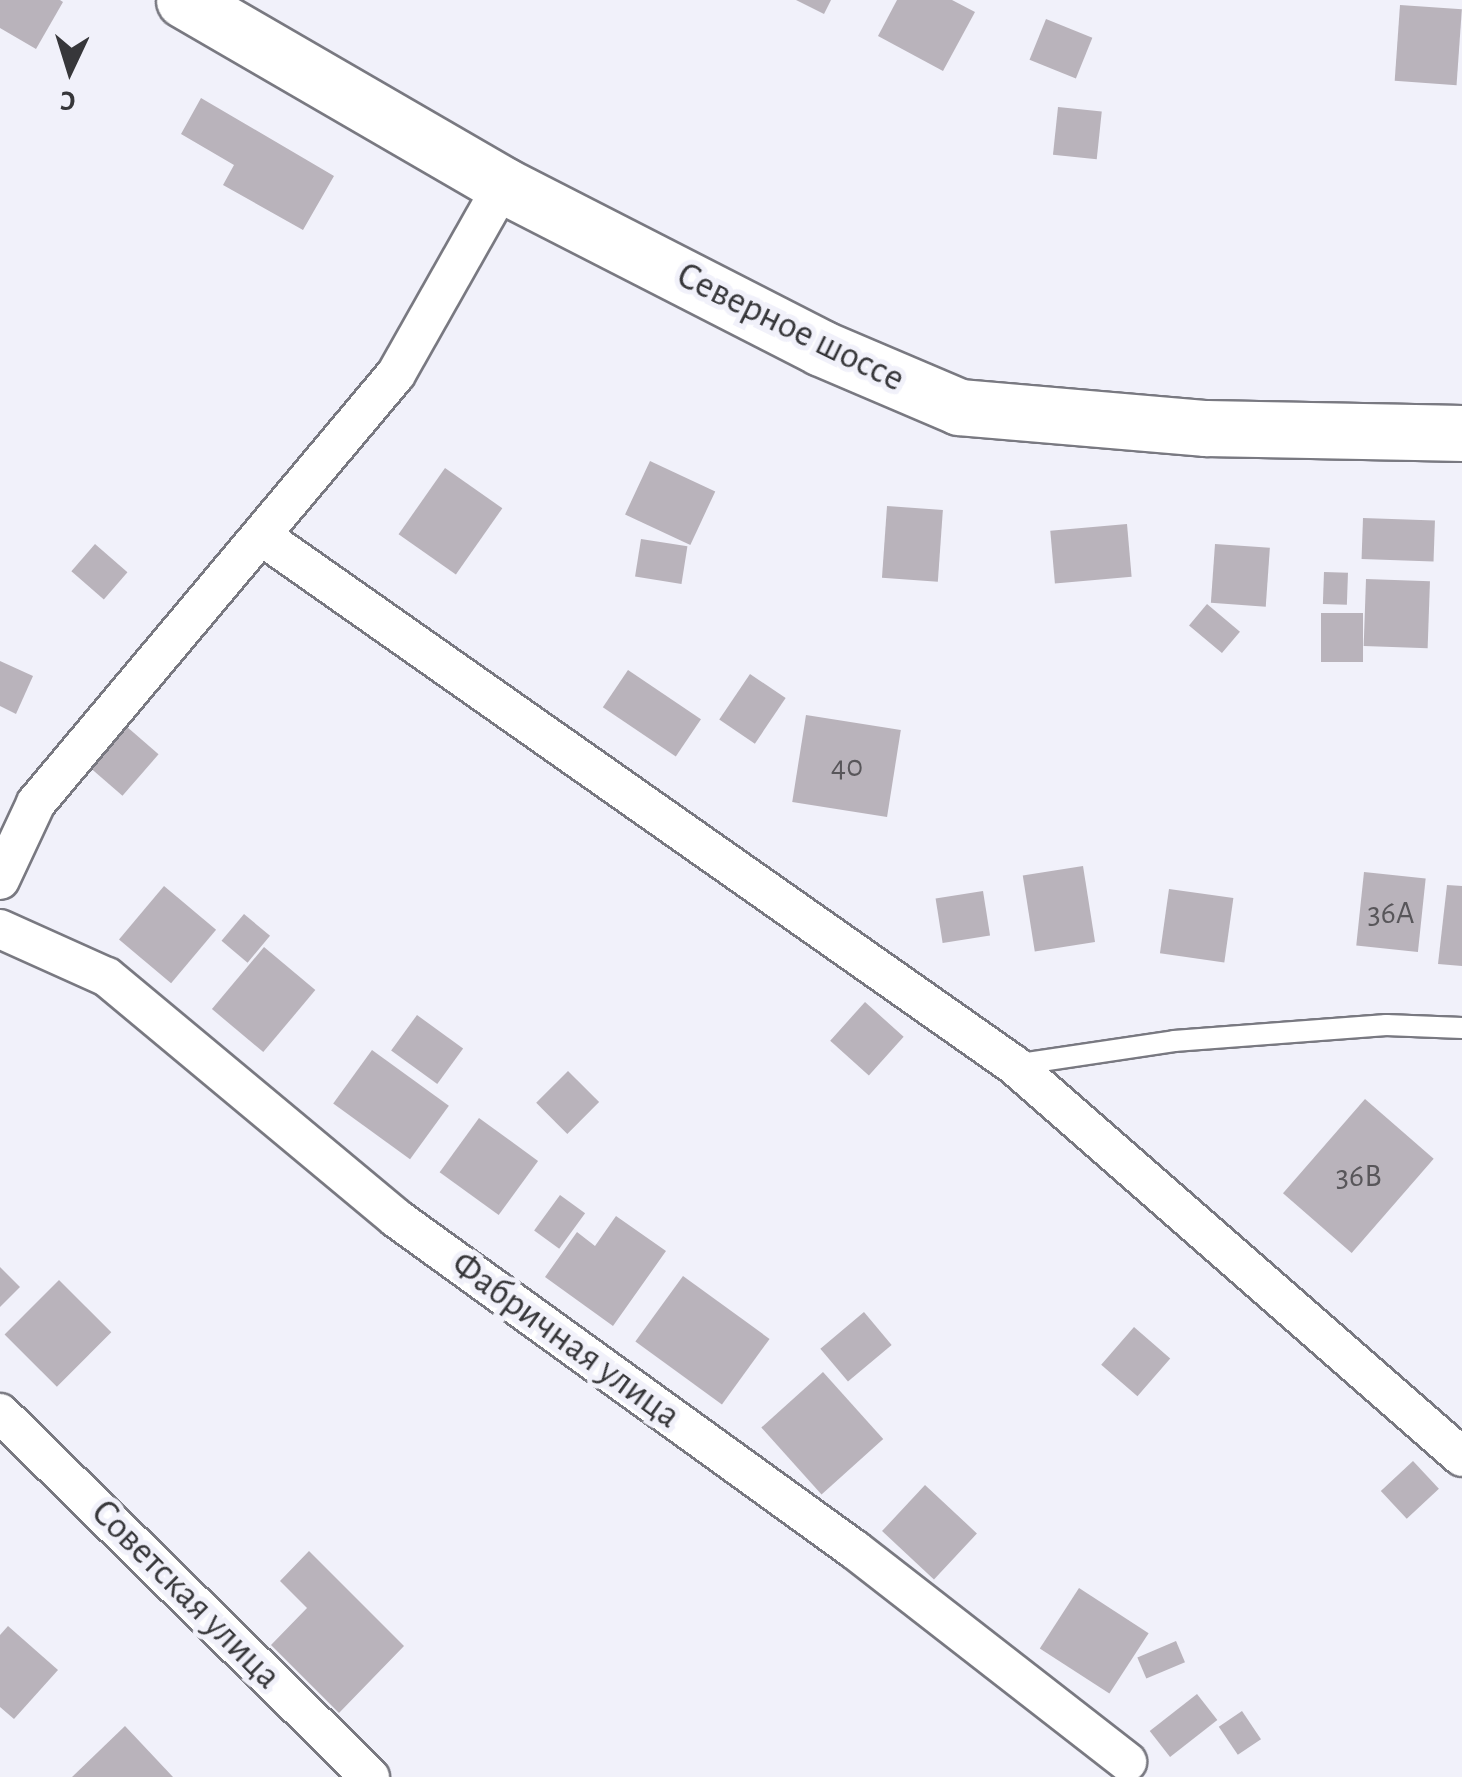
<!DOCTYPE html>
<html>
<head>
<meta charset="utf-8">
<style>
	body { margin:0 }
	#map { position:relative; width:1462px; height:1777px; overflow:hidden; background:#f1f1fa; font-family:"Alegreya Sans",sans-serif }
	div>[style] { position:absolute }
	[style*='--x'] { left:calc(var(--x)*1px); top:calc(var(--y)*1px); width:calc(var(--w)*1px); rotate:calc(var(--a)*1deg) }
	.building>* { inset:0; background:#b9b3bb; transform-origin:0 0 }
	.roads { filter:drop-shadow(2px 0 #797981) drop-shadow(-2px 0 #797981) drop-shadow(0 2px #797981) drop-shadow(0 -2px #797981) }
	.lane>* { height:20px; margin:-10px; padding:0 10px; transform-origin:10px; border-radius:10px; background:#fff }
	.street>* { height:38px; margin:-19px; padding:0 19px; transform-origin:19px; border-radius:19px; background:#fff }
	.secondary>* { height:55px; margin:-27.5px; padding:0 27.5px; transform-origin:27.5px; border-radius:27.5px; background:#fff }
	span { translate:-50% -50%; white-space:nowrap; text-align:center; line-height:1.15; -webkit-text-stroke:10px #f1f1fa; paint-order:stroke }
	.number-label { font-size:32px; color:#58565a }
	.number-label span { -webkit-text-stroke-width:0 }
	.street-label { font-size:38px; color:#37373a }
	.north { position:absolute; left:20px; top:20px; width:100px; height:100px; -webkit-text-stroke:8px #f1f1fa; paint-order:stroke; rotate:184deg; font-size:28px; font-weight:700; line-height:40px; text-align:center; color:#37373a }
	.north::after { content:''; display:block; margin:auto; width:35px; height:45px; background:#37373a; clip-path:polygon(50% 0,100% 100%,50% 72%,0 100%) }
</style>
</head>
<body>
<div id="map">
	<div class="building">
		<div style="clip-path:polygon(0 0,60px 0,63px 2px,36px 49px,0 28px)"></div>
		<div style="clip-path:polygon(796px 0,831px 0,824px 14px)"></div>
		<div style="clip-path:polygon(897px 0,952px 0,975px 12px,943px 71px,878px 36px)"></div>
		<div style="left:1400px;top:5px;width:62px;height:76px;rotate:4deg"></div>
		<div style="left:1046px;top:19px;width:50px;height:44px;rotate:22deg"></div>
		<div style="clip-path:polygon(201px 98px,334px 176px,303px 230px,223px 185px,234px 165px,181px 134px)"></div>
		<div style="left:1058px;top:107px;width:44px;height:48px;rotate:6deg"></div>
		<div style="left:650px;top:461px;width:72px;height:59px;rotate:25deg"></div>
		<div style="left:445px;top:468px;width:70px;height:81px;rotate:35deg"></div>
		<div style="left:887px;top:506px;width:56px;height:72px;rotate:4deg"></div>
		<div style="left:1363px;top:518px;width:72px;height:41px;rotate:2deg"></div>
		<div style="left:1127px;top:524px;width:53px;height:77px;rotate:85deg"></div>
		<div style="left:641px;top:539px;width:47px;height:38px;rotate:9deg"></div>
		<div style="left:95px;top:544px;width:43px;height:36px;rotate:41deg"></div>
		<div style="left:1215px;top:544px;width:55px;height:59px;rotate:4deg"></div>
		<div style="left:1324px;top:572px;width:24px;height:32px;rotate:2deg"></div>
		<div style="left:1366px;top:579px;width:64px;height:67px;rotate:2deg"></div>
		<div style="left:1207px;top:604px;width:43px;height:28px;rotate:40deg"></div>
		<div style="left:1321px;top:613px;width:42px;height:49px"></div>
		<div style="clip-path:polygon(0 661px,33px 676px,16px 714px,0 706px)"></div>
		<div style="left:628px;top:670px;width:88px;height:45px;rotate:34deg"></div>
		<div style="left:750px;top:674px;width:43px;height:55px;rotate:34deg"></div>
		<div style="left:111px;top:713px;width:63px;height:55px;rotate:41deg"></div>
		<div style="left:806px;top:715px;width:96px;height:88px;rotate:9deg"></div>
		<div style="left:1083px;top:866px;width:77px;height:61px;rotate:81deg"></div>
		<div style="left:1364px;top:872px;width:62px;height:74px;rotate:6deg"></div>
		<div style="clip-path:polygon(1447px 885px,1462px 886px,1462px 966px,1438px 964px)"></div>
		<div style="left:164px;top:886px;width:68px;height:70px;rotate:40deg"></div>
		<div style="left:1169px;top:889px;width:65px;height:65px;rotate:8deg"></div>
		<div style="left:983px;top:891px;width:45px;height:48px;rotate:81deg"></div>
		<div style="left:244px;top:914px;width:34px;height:35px;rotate:40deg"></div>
		<div style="left:264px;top:947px;width:67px;height:81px;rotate:40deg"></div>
		<div style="left:865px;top:1002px;width:52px;height:52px;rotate:42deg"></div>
		<div style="left:417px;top:1015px;width:57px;height:44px;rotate:36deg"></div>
		<div style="left:372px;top:1050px;width:95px;height:66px;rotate:36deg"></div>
		<div style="left:568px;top:1071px;width:44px;height:45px;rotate:45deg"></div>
		<div style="left:1365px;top:1099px;width:91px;height:125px;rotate:41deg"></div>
		<div style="left:479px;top:1118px;width:73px;height:67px;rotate:36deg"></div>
		<div style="left:560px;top:1195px;width:31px;height:44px;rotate:36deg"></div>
		<div style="clip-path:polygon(616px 1216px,666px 1251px,613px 1326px,545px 1277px,577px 1232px,595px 1246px)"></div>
		<div style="clip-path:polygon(0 1267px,20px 1287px,0 1307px)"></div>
		<div style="left:683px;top:1276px;width:107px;height:81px;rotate:36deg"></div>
		<div style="left:59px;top:1280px;width:74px;height:77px;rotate:45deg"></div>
		<div style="left:864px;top:1312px;width:43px;height:57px;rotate:50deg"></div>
		<div style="left:1134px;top:1327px;width:48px;height:50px;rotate:41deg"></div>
		<div style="left:823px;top:1372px;width:90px;height:83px;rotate:48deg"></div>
		<div style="left:1413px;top:1461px;width:38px;height:44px;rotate:47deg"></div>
		<div style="left:925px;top:1485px;width:71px;height:63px;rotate:43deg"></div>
		<div style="clip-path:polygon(309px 1551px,404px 1646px,339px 1713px,271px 1645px,307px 1608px,280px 1581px)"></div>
		<div style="left:1079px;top:1588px;width:83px;height:72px;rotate:33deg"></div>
		<div style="clip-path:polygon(8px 1626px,58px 1670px,14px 1719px,0 1707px,0 1635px)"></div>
		<div style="left:1176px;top:1641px;width:23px;height:42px;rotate:67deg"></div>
		<div style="left:1197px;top:1694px;width:33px;height:60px;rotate:52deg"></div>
		<div style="left:1242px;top:1711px;width:34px;height:28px;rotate:56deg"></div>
		<div style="clip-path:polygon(125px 1726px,173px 1777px,72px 1777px)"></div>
	</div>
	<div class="roads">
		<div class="lane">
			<div style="--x:1014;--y:1065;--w:162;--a:-8.5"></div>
			<div style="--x:1174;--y:1041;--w:213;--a:-4.3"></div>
			<div style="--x:1386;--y:1025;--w:76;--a:2.3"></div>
		</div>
		<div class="street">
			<div style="--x:263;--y:537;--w:918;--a:35.11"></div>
			<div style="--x:1014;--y:1065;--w:595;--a:41.19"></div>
			<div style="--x:0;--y:880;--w:85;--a:-64.9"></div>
			<div style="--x:36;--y:803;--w:560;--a:-50"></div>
			<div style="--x:396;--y:374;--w:217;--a:-60.5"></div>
			<div style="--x:0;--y:929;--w:117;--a:24.2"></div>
			<div style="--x:107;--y:977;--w:376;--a:39.8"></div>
			<div style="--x:396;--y:1218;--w:566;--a:35.88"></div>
			<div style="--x:855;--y:1550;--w:345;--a:37.9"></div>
			<div style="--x:0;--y:1413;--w:519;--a:44.53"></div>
		</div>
		<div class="secondary">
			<div style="--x:184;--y:0;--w:369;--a:30.1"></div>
			<div style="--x:503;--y:185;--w:357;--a:27.1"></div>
			<div style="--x:821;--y:348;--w:150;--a:23.1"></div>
			<div style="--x:959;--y:407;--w:248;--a:4.9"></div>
			<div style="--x:1206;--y:428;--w:256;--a:1.1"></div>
		</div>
	</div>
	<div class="number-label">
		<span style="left:847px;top:766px">40</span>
		<span style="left:1391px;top:913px">36А</span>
		<span style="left:1359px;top:1176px">36В</span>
	</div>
	<div class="street-label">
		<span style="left:790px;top:328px;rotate:26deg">Северное шоссе</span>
		<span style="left:565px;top:1341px;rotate:36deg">Фабричная улица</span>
		<span style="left:185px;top:1595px;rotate:45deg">Советская улица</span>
	</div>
	<div class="north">С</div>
</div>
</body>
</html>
